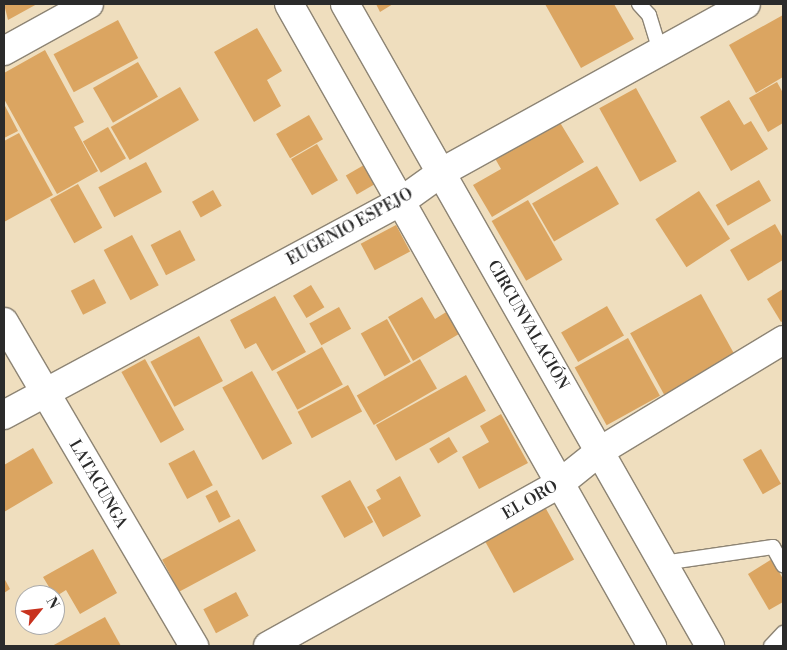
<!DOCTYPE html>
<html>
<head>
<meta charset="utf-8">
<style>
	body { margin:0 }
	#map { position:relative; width:787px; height:650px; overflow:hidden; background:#efdebe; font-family:"Libre Bodoni",serif }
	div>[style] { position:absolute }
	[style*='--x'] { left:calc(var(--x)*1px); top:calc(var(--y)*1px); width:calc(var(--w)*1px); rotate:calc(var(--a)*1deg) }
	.building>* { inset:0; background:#dba561; transform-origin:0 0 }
	.roads { filter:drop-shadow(1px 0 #8d8474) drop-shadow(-1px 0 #8d8474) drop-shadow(0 1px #8d8474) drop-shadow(0 -1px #8d8474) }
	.service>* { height:14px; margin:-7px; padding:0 7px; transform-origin:7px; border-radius:7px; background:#fff }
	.minor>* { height:28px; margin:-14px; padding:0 14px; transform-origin:14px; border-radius:14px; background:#fff }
	.secondary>* { height:28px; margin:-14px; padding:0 14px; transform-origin:14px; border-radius:14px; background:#fff }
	span { translate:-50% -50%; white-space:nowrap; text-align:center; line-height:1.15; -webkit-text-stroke:4px #fff; paint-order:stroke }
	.street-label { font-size:16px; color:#2b2b2b }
	.frame { position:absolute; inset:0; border:5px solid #2b2b2b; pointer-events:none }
	.north { position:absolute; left:15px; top:585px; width:50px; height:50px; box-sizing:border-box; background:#fff; border:1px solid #aaa; border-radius:50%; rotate:61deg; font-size:14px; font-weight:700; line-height:20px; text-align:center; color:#2b2b2b }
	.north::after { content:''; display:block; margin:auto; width:18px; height:22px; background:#c8321e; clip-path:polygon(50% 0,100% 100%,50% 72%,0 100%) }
</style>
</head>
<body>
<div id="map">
	<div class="building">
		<div style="clip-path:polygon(4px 4px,37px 4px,8px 20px)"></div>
		<div style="clip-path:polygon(376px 4px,393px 4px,380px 12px)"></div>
		<div style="clip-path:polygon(545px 4px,614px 4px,634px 39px,581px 68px)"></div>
		<div style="clip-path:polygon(783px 15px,783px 77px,756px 93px,729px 45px)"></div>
		<div style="left:118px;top:20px;width:43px;height:73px;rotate:62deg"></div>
		<div style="clip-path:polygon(257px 28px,282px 71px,267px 80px,281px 106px,254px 122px,214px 52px)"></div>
		<div style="clip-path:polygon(45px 50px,84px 122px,74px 127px,98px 171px,57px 194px,4px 99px,4px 73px)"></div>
		<div style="left:138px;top:62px;width:40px;height:52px;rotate:60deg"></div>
		<div style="clip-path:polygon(777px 82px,783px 93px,783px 123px,768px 132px,749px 98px)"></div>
		<div style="left:180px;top:87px;width:38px;height:80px;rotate:60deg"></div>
		<div style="left:636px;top:88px;width:84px;height:42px;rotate:61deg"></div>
		<div style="clip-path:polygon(729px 100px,744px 125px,751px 121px,768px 149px,731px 171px,700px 117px)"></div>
		<div style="clip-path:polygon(4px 104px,18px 131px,4px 138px)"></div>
		<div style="left:309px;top:115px;width:28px;height:38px;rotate:60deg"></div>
		<div style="clip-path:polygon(556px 116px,584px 162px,492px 217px,473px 185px,501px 169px,492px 153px)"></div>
		<div style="left:108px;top:127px;width:36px;height:29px;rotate:60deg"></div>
		<div style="clip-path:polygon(19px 133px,53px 195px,4px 222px,4px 141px)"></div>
		<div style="left:317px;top:144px;width:42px;height:30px;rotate:60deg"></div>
		<div style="left:146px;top:162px;width:34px;height:54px;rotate:62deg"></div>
		<div style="left:364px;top:165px;width:22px;height:21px;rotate:60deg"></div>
		<div style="left:597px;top:166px;width:44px;height:75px;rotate:60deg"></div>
		<div style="left:759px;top:180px;width:24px;height:50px;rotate:60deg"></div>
		<div style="left:78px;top:184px;width:50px;height:32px;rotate:61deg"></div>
		<div style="left:213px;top:190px;width:18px;height:24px;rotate:61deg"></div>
		<div style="left:699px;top:191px;width:57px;height:52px;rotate:57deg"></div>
		<div style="left:528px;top:200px;width:69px;height:42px;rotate:60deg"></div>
		<div style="clip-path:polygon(775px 224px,783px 238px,783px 260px,748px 281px,730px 250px)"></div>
		<div style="left:396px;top:225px;width:30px;height:40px;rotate:62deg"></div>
		<div style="left:180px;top:230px;width:34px;height:33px;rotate:63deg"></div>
		<div style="left:132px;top:235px;width:57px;height:32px;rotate:62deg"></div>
		<div style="left:94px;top:279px;width:27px;height:26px;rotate:63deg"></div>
		<div style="left:311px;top:285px;width:26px;height:21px;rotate:59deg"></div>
		<div style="clip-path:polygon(783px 289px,783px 321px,781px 322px,767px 299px)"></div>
		<div style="left:701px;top:294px;width:72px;height:81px;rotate:61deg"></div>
		<div style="clip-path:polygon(275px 296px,306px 352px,272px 371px,256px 343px,245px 349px,230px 320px)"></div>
		<div style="clip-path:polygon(422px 297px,435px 319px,451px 309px,464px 331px,413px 361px,388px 317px)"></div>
		<div style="left:607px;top:306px;width:34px;height:53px;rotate:60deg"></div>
		<div style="left:339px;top:307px;width:25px;height:34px;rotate:61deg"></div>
		<div style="left:387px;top:319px;width:49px;height:30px;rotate:61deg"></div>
		<div style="left:199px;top:336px;width:51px;height:55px;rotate:62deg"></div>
		<div style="left:628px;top:338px;width:66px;height:61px;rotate:61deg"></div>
		<div style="left:322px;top:347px;width:43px;height:52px;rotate:61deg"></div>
		<div style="left:145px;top:359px;width:81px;height:27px;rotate:61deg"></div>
		<div style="left:420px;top:359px;width:34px;height:73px;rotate:60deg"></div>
		<div style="left:252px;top:371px;width:83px;height:34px;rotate:61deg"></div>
		<div style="left:466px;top:375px;width:41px;height:103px;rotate:61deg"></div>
		<div style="left:348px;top:385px;width:30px;height:57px;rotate:62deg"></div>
		<div style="clip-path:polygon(501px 414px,528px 463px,479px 489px,462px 457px,489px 442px,480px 426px)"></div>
		<div style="left:449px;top:437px;width:17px;height:23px;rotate:59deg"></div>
		<div style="clip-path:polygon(33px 448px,53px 483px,4px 512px,4px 465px)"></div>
		<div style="left:761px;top:449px;width:40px;height:21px;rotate:60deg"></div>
		<div style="left:194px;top:450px;width:40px;height:29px;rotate:62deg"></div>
		<div style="clip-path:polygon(400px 476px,421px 516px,383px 537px,367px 507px,381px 499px,376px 490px)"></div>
		<div style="left:350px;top:480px;width:48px;height:33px;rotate:61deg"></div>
		<div style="left:217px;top:490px;width:30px;height:13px;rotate:63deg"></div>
		<div style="left:545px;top:507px;width:60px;height:69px;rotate:61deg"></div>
		<div style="left:239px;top:519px;width:36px;height:87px;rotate:62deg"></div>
		<div style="clip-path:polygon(93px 549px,117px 593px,80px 614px,66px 590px,55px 597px,43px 577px)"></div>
		<div style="clip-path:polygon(772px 559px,783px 579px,783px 602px,769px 610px,748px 574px)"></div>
		<div style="clip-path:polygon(4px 578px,10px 589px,4px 593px)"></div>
		<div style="left:236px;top:592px;width:27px;height:37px;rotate:62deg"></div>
		<div style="clip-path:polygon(55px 605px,60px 613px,55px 616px)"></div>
		<div style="clip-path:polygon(105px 617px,121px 646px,52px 646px)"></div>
	</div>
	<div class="roads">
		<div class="service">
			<div style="--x:639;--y:4;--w:15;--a:48"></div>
			<div style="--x:649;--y:15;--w:38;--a:73"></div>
			<div style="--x:663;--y:563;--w:111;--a:-8.3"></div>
			<div style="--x:773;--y:547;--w:21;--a:61"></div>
			<div style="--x:771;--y:646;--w:18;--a:-47"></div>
		</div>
		<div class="minor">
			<div style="--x:4;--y:51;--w:97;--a:-28.9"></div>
			<div style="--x:4;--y:322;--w:376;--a:59.6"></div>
			<div style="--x:4;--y:415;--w:453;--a:-28.3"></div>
			<div style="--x:403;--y:200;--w:48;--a:-35.7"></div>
			<div style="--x:442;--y:172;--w:347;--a:-28.9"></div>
			<div style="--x:268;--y:646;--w:333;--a:-29.1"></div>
			<div style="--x:559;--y:484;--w:53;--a:-38.8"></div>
			<div style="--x:600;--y:451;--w:214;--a:-31.2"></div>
		</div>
		<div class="secondary">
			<div style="--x:289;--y:4;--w:738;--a:60.52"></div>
			<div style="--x:345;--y:4;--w:739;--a:60.38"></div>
		</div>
	</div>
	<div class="street-label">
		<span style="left:350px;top:227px;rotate:-29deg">EUGENIO ESPEJO</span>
		<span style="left:528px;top:325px;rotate:60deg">CIRCUNVALACIÓN</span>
		<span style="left:98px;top:484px;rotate:60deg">LATACUNGA</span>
		<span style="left:530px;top:500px;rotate:-30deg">EL ORO</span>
	</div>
	<div class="frame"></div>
	<div class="north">N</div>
</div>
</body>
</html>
